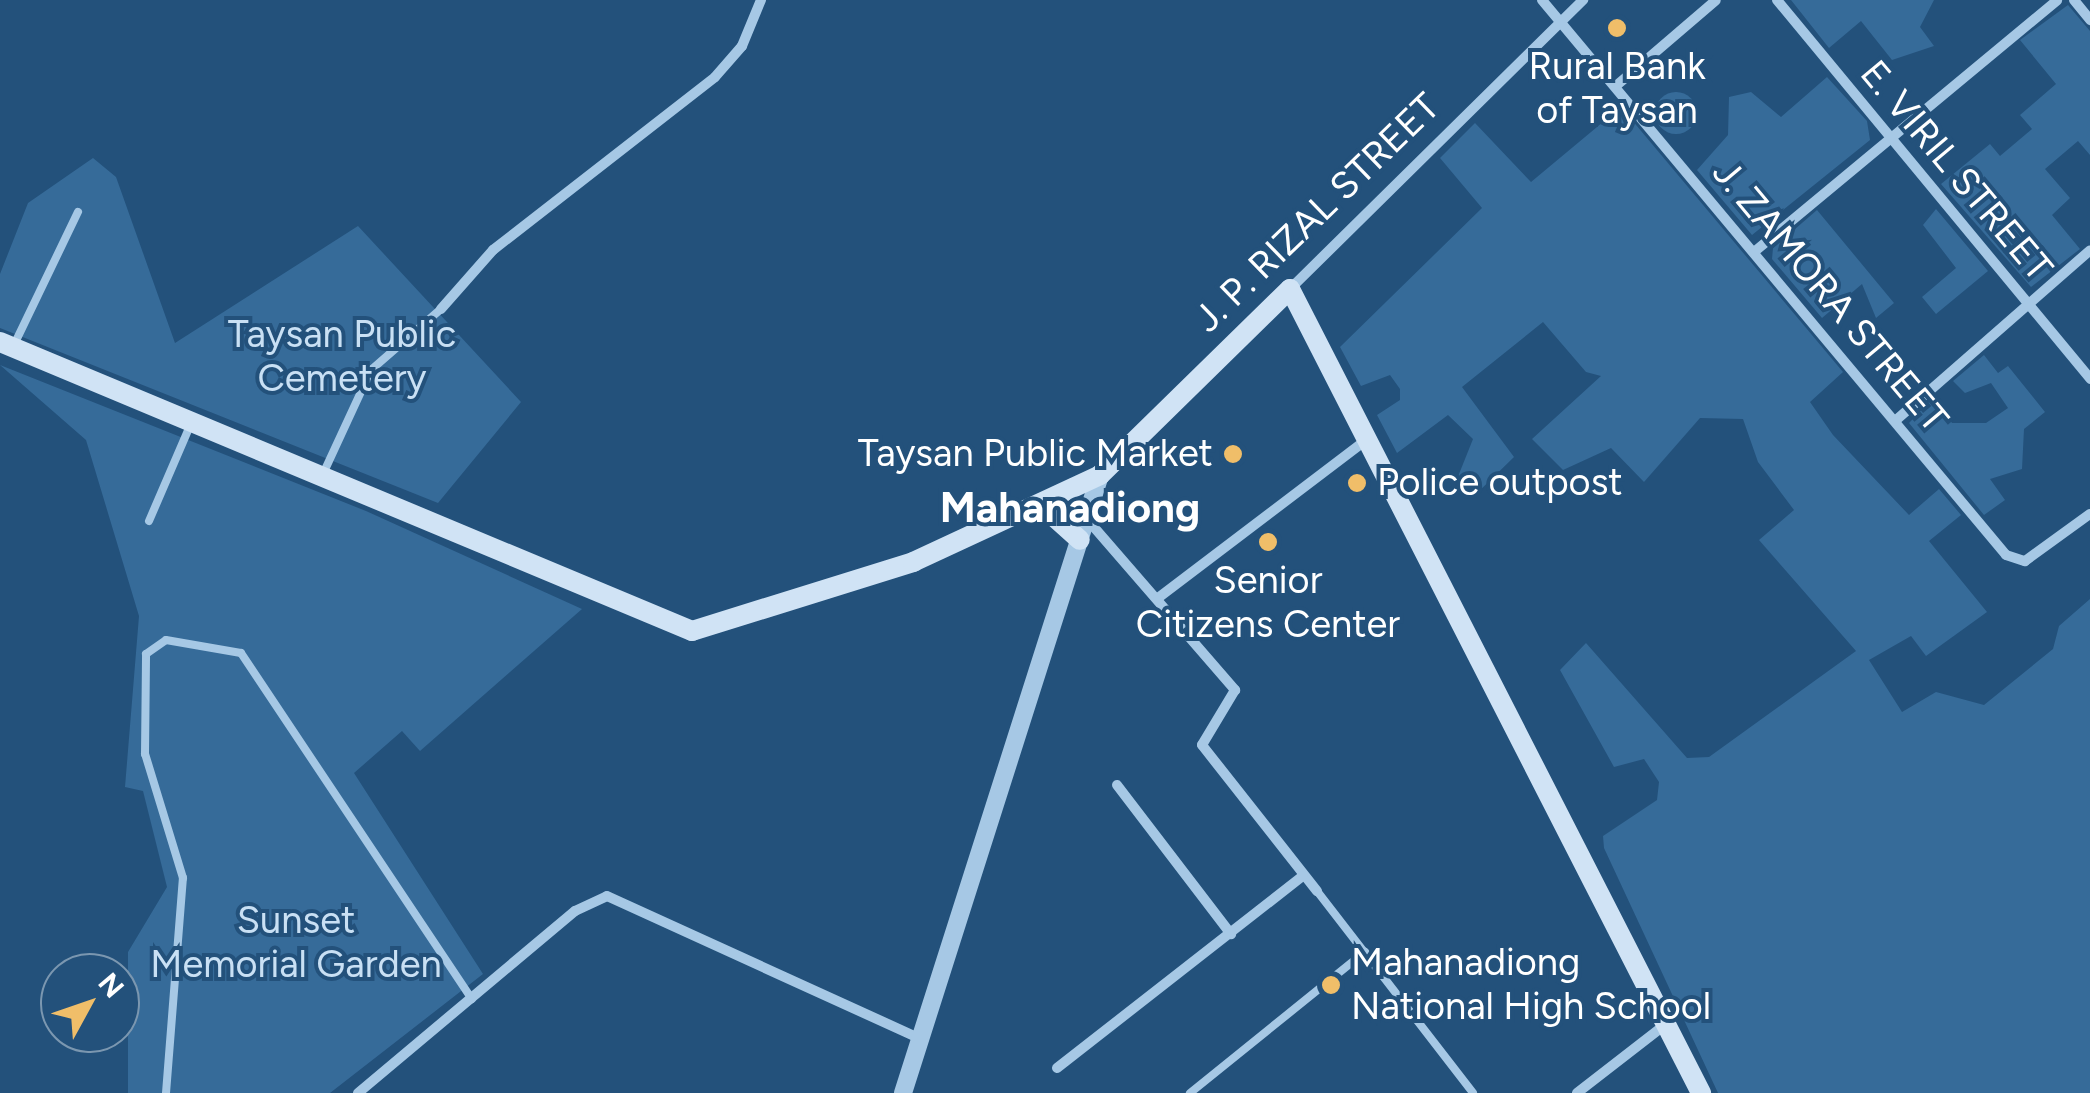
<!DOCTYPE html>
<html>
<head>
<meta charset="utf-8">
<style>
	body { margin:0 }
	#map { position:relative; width:2090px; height:1093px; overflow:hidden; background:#23517b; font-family:Figtree,sans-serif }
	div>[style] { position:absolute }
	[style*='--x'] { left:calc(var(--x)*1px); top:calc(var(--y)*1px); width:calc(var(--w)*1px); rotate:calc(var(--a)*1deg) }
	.green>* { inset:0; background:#366b99 }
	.round { border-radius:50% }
	.service>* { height:8px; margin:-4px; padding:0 4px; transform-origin:4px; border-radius:4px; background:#a6c8e5 }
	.minor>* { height:10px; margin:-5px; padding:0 5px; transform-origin:5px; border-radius:5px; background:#a6c8e5 }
	.tertiary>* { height:18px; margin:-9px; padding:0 9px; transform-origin:9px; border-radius:9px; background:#a6c8e5 }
	.secondary>* { height:20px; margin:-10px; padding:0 10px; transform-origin:10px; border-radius:10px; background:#d0e3f5 }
	.dots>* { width:28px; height:28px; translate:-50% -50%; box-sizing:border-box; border:5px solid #23517b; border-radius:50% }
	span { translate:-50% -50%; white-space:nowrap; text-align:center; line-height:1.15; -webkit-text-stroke:8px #23517b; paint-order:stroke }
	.poi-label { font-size:38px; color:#fff }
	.right { translate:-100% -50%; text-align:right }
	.left { translate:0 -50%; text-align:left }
	.street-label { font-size:38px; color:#fff }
	.park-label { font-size:38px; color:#c9e0f4 }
	.quarter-label { font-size:42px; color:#fff; font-weight:700 }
	.north { position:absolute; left:40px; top:953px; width:100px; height:100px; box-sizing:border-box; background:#23517b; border:2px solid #7b97b0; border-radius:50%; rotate:50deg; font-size:28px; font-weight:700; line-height:40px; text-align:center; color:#fff }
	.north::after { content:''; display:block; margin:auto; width:35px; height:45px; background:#f0be69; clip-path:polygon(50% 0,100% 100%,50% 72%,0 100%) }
</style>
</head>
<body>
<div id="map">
	<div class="green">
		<div style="clip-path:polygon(1791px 0,1934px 0,1920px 27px,1934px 46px,1892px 60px,1861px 21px,1829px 48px)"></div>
		<div style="clip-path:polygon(2068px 5px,2090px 31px,2090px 155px,2078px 141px,2045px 169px,2070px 198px,2052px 215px,2080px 249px,2031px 287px,1941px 184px,1990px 144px,2000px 156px,2032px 129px,2020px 115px,2056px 84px,2020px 40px)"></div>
		<div style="clip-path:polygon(1827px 77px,1867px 121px,1870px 140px,1752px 235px,1697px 170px,1728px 135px,1729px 97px,1751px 92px,1781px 117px)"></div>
		<div class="round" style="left:1655px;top:92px;width:42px;height:42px"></div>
		<div style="clip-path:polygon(1621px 107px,1843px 372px,1810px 402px,1833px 435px,1909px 515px,1939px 489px,1961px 515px,1929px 541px,1987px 612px,1926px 656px,1911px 636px,1869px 660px,1902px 712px,1936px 692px,1984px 705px,2053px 649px,2059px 626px,2090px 599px,2090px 1093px,1718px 1093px,1604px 848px,1603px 836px,1657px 800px,1659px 782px,1644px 759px,1614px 767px,1560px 670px,1586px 643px,1687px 758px,1709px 757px,1856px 651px,1759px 540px,1794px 510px,1758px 462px,1743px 419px,1700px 418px,1644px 482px,1611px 448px,1563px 470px,1532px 439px,1601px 376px,1586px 372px,1543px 322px,1462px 387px,1514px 457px,1472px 498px,1457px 479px,1473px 439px,1448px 415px,1397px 453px,1377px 415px,1400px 400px,1400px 389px,1390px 375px,1361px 386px,1340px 347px,1482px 208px,1440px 158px,1475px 123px,1531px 182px)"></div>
		<div style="clip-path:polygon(93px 158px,116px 177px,175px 343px,358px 226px,521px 402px,438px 503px,0 328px,0 274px,28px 203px)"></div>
		<div style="clip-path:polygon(1936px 209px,1988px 271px,1936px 314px,1922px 297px,1956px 268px,1923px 225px)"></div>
		<div style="clip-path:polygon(1817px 210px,1894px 303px,1876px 318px,1862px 284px,1822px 318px,1772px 259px,1773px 248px)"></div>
		<div style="clip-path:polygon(1984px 355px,1998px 373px,2008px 366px,2045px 412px,2024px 429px,2022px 469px,1990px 479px,2005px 500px,1984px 515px,1909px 423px,1934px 397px,1952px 423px,1986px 423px,2008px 408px,1991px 383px,1965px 393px,1953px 381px)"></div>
		<div style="clip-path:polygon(0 365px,366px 511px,582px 609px,420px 751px,402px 731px,354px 773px,483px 974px,330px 1093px,128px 1093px,128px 952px,167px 887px,143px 791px,125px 787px,139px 616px,86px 440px)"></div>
	</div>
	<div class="service">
		<div style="--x:13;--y:347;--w:150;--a:-64.3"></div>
		<div style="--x:323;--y:474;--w:115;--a:-65.2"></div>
		<div style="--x:371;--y:370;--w:93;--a:-41.1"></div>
		<div style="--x:149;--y:521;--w:103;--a:-66.7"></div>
		<div style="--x:1317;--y:891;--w:255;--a:52.3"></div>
		<div style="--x:166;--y:1093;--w:216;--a:-85.5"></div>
		<div style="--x:183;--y:878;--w:130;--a:-107"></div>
		<div style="--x:145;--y:754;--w:100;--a:-89.4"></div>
		<div style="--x:146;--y:654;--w:24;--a:-35"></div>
		<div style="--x:166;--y:640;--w:76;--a:9.8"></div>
		<div style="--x:241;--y:653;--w:416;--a:56.3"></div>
		<div style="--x:1190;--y:1093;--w:225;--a:-38.9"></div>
	</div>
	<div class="minor">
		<div style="--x:1542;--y:0;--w:723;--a:50.1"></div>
		<div style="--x:2006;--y:555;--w:20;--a:18"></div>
		<div style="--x:2025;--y:561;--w:80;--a:-35.9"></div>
		<div style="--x:1777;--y:0;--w:492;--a:50.4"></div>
		<div style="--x:2074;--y:0;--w:26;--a:51"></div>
		<div style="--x:1617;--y:85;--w:130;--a:-40.6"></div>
		<div style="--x:1754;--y:252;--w:394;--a:-39.7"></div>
		<div style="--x:1290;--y:289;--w:412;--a:-44.6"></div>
		<div style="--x:441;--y:309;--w:79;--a:-48.6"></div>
		<div style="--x:493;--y:250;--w:281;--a:-37.9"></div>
		<div style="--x:715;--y:77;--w:41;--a:-48.9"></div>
		<div style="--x:742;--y:46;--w:50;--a:-67.6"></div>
		<div style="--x:1895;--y:421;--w:259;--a:-41.2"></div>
		<div style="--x:1086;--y:518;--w:228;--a:49.1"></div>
		<div style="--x:1235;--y:690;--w:64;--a:121"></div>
		<div style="--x:1202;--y:745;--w:186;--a:51.8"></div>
		<div style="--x:1158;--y:598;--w:265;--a:-37.2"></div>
		<div style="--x:1117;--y:785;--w:188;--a:52.6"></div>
		<div style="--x:1057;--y:1068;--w:312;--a:-38"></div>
		<div style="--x:358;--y:1093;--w:283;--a:-40"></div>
		<div style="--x:575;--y:911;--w:35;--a:-25"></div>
		<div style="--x:607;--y:896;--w:343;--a:24.5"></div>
		<div style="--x:1577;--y:1093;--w:113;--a:-37.8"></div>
	</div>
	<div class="tertiary">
		<div style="--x:903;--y:1093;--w:649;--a:-72.32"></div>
	</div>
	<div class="secondary">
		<div style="--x:0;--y:342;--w:750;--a:22.67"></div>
		<div style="--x:692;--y:631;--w:232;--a:-17.3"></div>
		<div style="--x:913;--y:562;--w:206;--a:-24.9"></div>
		<div style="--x:1100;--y:475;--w:266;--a:-44.4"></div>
		<div style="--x:1290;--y:289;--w:903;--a:62.92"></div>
		<div style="--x:1041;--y:505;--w:52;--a:41.9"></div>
	</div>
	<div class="dots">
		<div style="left:1617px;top:28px;background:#f0be69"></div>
		<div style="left:1233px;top:454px;background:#f0be69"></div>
		<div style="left:1357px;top:483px;background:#f0be69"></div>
		<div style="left:1268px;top:542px;background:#f0be69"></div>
		<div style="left:1331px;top:985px;background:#f0be69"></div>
	</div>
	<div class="poi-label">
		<span style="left:1617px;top:89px">Rural Bank<br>of Taysan</span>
		<span class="right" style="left:1213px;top:454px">Taysan Public Market</span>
		<span class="left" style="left:1377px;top:483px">Police outpost</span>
		<span style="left:1268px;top:603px">Senior<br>Citizens Center</span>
		<span class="left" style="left:1351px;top:985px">Mahanadiong<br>National High School</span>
	</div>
	<div class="street-label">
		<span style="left:1956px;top:171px;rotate:50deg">E. VIRIL STREET</span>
		<span style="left:1317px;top:213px;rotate:-44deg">J. P. RIZAL STREET</span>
		<span style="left:1830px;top:296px;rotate:50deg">J. ZAMORA STREET</span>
	</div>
	<div class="park-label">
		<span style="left:342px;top:357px">Taysan Public<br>Cemetery</span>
		<span style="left:296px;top:943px">Sunset<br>Memorial Garden</span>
	</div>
	<div class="quarter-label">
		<span style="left:1070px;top:508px">Mahanadiong</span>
	</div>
	<div class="north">N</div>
</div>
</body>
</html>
